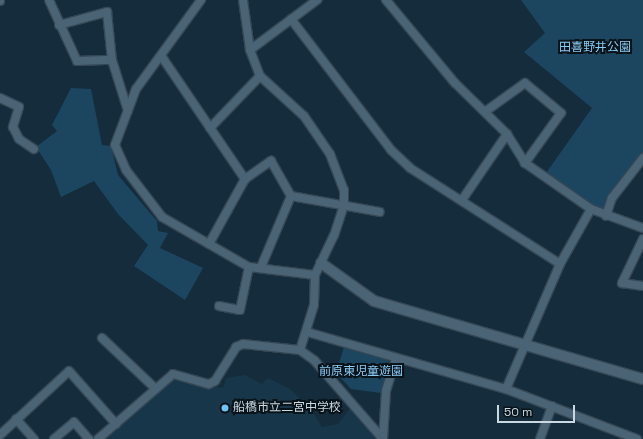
<!DOCTYPE html>
<html>
<head>
<meta charset="utf-8">
<style>
	body { margin:0 }
	#map { position:relative; width:643px; height:439px; overflow:hidden; background:#142c3b; font-family:"Space Grotesk","Noto Sans JP",sans-serif }
	div>[style] { position:absolute }
	[style*='--x'] { left:calc(var(--x)*1px); top:calc(var(--y)*1px); width:calc(var(--w)*1px); rotate:calc(var(--a)*1deg) }
	.built>* { inset:0; background:#17364a }
	.green>* { inset:0; background:#1c4660 }
	.roads { filter:drop-shadow(1px 0 #354754) drop-shadow(-1px 0 #354754) drop-shadow(0 1px #354754) drop-shadow(0 -1px #354754) }
	.minor>* { height:8px; margin:-4px; padding:0 4px; transform-origin:4px; border-radius:4px; background:#4a6375 }
	.tertiary>* { height:10px; margin:-5px; padding:0 5px; transform-origin:5px; border-radius:5px; background:#4a6375 }
	.dots>* { width:11px; height:11px; translate:-50% -50%; box-sizing:border-box; border:2px solid #09131a; border-radius:50% }
	span { translate:-50% -50%; white-space:nowrap; text-align:center; line-height:1.15; -webkit-text-stroke:4px #09131a; paint-order:stroke }
	.park-label { font-size:12px; color:#8acaf4 }
	.poi-label { font-size:12px; color:#cad8e2 }
	.left { translate:0 -50%; text-align:left }
	.scale { position:absolute; left:497px; top:405px; width:78px; height:18px; box-sizing:border-box; border:2px solid #cad8e2; border-top:0; padding-left:5px; font-size:12px; line-height:14px; white-space:nowrap; color:#cad8e2; -webkit-text-stroke:3px #09131a; paint-order:stroke }
</style>
</head>
<body>
<div id="map">
	<div class="built">
		<div style="clip-path:polygon(245px 375px,262px 384px,268px 378px,290px 389px,311px 409px,322px 427px,338px 424px,351px 407px,375px 439px,106px 439px,174px 377px,223px 388px,226px 378px)"></div>
	</div>
	<div class="green">
		<div style="clip-path:polygon(521px 0,643px 0,643px 155px,600px 213px,544px 176px,592px 108px,524px 52px,545px 33px)"></div>
		<div style="clip-path:polygon(71px 88px,91px 89px,102px 145px,111px 146px,118px 175px,157px 221px,158px 231px,168px 233px,160px 248px,203px 268px,185px 300px,134px 266px,148px 245px,118px 214px,94px 181px,61px 197px,51px 170px,36px 147px,57px 131px,52px 125px)"></div>
		<div style="clip-path:polygon(344px 347px,387px 359px,390px 364px,381px 393px,351px 389px,336px 373px)"></div>
	</div>
	<div class="roads">
		<div class="minor">
			<div style="--x:49;--y:0;--w:67;--a:65.3"></div>
			<div style="--x:77;--y:61;--w:35;--a:-2"></div>
			<div style="--x:201;--y:0;--w:110;--a:126.1"></div>
			<div style="--x:136;--y:89;--w:60;--a:110.6"></div>
			<div style="--x:115;--y:145;--w:27;--a:66"></div>
			<div style="--x:126;--y:170;--w:59;--a:52.5"></div>
			<div style="--x:162;--y:217;--w:100;--a:29.9"></div>
			<div style="--x:249;--y:267;--w:66;--a:6.9"></div>
			<div style="--x:243;--y:0;--w:50;--a:82"></div>
			<div style="--x:250;--y:50;--w:28;--a:69"></div>
			<div style="--x:260;--y:76;--w:59;--a:42.3"></div>
			<div style="--x:304;--y:116;--w:46;--a:55.6"></div>
			<div style="--x:330;--y:154;--w:39;--a:69"></div>
			<div style="--x:344;--y:190;--w:15;--a:90"></div>
			<div style="--x:344;--y:205;--w:32;--a:108"></div>
			<div style="--x:334;--y:235;--w:44;--a:115.4"></div>
			<div style="--x:315;--y:275;--w:30;--a:92"></div>
			<div style="--x:314;--y:305;--w:47;--a:107.3"></div>
			<div style="--x:386;--y:0;--w:108;--a:50.3"></div>
			<div style="--x:455;--y:83;--w:73;--a:44.4"></div>
			<div style="--x:507;--y:134;--w:34;--a:58"></div>
			<div style="--x:525;--y:163;--w:80;--a:34.9"></div>
			<div style="--x:591;--y:209;--w:55;--a:20.1"></div>
			<div style="--x:0;--y:1;--w:1;--a:-90"></div>
			<div style="--x:291;--y:19;--w:165;--a:52.6"></div>
			<div style="--x:391;--y:150;--w:26;--a:43"></div>
			<div style="--x:410;--y:168;--w:178;--a:32.6"></div>
			<div style="--x:59;--y:25;--w:50;--a:-15.2"></div>
			<div style="--x:107;--y:12;--w:48;--a:84.1"></div>
			<div style="--x:112;--y:60;--w:53;--a:72.6"></div>
			<div style="--x:250;--y:50;--w:84;--a:-36.7"></div>
			<div style="--x:162;--y:57;--w:148;--a:55.8"></div>
			<div style="--x:0;--y:98;--w:21;--a:25"></div>
			<div style="--x:19;--y:107;--w:21;--a:107"></div>
			<div style="--x:13;--y:127;--w:13;--a:63"></div>
			<div style="--x:19;--y:139;--w:18;--a:34"></div>
			<div style="--x:486;--y:111;--w:48;--a:-35.7"></div>
			<div style="--x:525;--y:83;--w:47;--a:39.8"></div>
			<div style="--x:561;--y:113;--w:62;--a:125.8"></div>
			<div style="--x:210;--y:128;--w:72;--a:-46.1"></div>
			<div style="--x:291;--y:196;--w:90;--a:10.2"></div>
			<div style="--x:462;--y:200;--w:80;--a:-55.7"></div>
			<div style="--x:606;--y:216;--w:19;--a:-72"></div>
			<div style="--x:612;--y:198;--w:51;--a:-52.2"></div>
			<div style="--x:643;--y:239;--w:49;--a:115.5"></div>
			<div style="--x:622;--y:283;--w:21;--a:8"></div>
			<div style="--x:209;--y:244;--w:74;--a:-61"></div>
			<div style="--x:245;--y:179;--w:32;--a:-35"></div>
			<div style="--x:271;--y:161;--w:40;--a:60.3"></div>
			<div style="--x:291;--y:196;--w:77;--a:112.9"></div>
			<div style="--x:219;--y:306;--w:21;--a:11"></div>
			<div style="--x:240;--y:310;--w:44;--a:-78.2"></div>
			<div style="--x:307;--y:332;--w:207;--a:16"></div>
			<div style="--x:506;--y:389;--w:140;--a:20.9"></div>
			<div style="--x:102;--y:338;--w:74;--a:43.4"></div>
			<div style="--x:506;--y:389;--w:136;--a:-66.6"></div>
			<div style="--x:560;--y:264;--w:63;--a:-60.6"></div>
			<div style="--x:16;--y:419;--w:27;--a:48"></div>
			<div style="--x:0;--y:435;--w:94;--a:-42.8"></div>
			<div style="--x:69;--y:371;--w:71;--a:48.4"></div>
			<div style="--x:54;--y:439;--w:26;--a:-40"></div>
			<div style="--x:74;--y:422;--w:23;--a:49"></div>
			<div style="--x:98;--y:439;--w:99;--a:-40.9"></div>
			<div style="--x:173;--y:374;--w:37;--a:16"></div>
			<div style="--x:209;--y:384;--w:7;--a:-27"></div>
			<div style="--x:215;--y:381;--w:40;--a:-58"></div>
			<div style="--x:236;--y:347;--w:8;--a:-23"></div>
			<div style="--x:243;--y:344;--w:57;--a:6"></div>
			<div style="--x:300;--y:350;--w:17;--a:36"></div>
			<div style="--x:314;--y:360;--w:105;--a:48.9"></div>
			<div style="--x:383;--y:439;--w:48;--a:-86.4"></div>
			<div style="--x:386;--y:391;--w:34;--a:-73"></div>
			<div style="--x:540;--y:439;--w:35;--a:-70"></div>
		</div>
		<div class="tertiary">
			<div style="--x:321;--y:263;--w:65;--a:35.6"></div>
			<div style="--x:374;--y:301;--w:280;--a:16.2"></div>
		</div>
	</div>
	<div class="dots">
		<div style="left:225px;top:408px;background:#70c1f4"></div>
	</div>
	<div class="park-label">
		<span style="left:595px;top:48px">田喜野井公園</span>
		<span style="left:361px;top:372px">前原東児童遊園</span>
	</div>
	<div class="poi-label">
		<span class="left" style="left:233px;top:408px">船橋市立二宮中学校</span>
	</div>
	<div class="scale">50 m</div>
</div>
</body>
</html>
